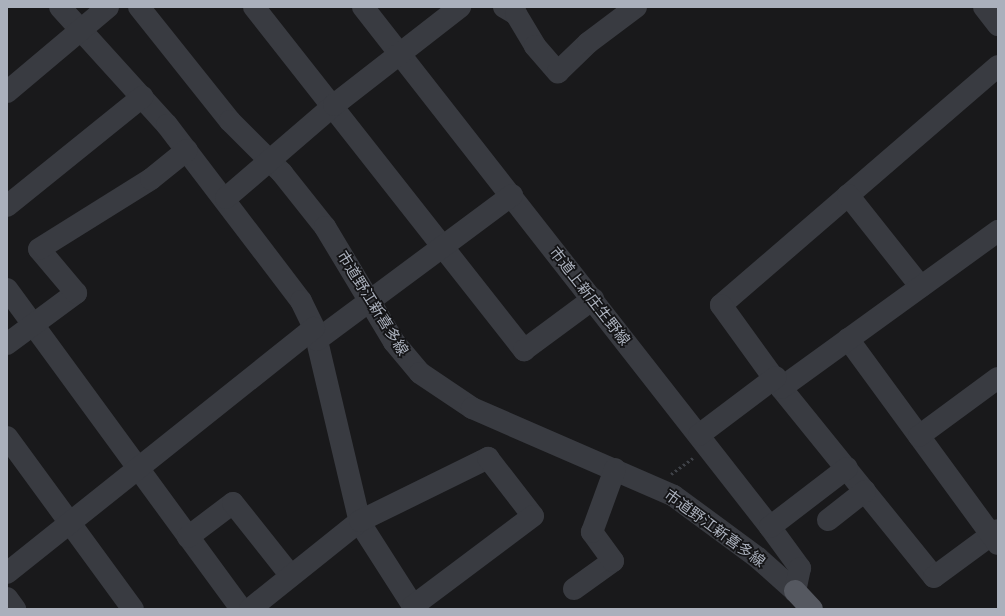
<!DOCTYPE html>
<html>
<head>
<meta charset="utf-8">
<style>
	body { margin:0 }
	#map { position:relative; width:1005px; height:616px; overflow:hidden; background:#19191b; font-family:Commissioner,"Noto Sans JP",sans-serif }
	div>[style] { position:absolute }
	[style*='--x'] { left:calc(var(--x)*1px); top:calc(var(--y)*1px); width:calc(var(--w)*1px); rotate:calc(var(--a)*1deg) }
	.path>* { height:2.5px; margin-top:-1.25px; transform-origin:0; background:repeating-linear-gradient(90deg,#3f4248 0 2px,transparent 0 5px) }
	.minor>* { height:22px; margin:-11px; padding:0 11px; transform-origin:11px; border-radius:11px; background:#393b41 }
	.major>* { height:22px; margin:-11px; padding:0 11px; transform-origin:11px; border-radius:11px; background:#555860 }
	span { translate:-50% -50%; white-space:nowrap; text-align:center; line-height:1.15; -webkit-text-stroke:3.5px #141416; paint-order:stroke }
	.street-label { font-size:15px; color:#aab0bc }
	.frame { position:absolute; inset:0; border:8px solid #aab0bc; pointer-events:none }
</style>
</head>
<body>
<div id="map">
	<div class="path">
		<div style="--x:671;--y:474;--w:27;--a:-36"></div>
	</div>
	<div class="minor">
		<div style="--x:60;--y:7;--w:159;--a:47.8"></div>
		<div style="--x:167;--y:125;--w:221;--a:52.7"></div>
		<div style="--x:301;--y:301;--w:30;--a:64"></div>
		<div style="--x:314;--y:328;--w:200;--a:76.7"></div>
		<div style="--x:360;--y:523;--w:102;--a:57.4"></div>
		<div style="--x:139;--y:7;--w:146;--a:51.4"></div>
		<div style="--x:230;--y:121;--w:74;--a:45"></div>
		<div style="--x:282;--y:173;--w:69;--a:51.5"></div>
		<div style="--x:325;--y:227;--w:134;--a:59"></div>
		<div style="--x:394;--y:342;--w:40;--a:50"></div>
		<div style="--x:420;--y:373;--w:63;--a:33.9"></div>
		<div style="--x:472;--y:408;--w:220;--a:23.5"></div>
		<div style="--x:674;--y:496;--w:104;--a:36.4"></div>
		<div style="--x:758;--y:558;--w:50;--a:41.7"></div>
		<div style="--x:254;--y:7;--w:437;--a:51.8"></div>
		<div style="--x:524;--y:350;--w:86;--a:-36.5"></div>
		<div style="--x:363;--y:7;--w:660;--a:51.95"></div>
		<div style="--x:770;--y:527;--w:51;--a:53.8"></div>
		<div style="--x:800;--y:568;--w:24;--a:102"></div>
		<div style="--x:504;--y:7;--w:14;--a:30"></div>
		<div style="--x:516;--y:14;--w:37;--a:59"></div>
		<div style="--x:535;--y:46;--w:35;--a:49"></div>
		<div style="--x:558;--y:72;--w:42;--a:-44"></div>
		<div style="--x:588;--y:43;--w:60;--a:-36.9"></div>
		<div style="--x:984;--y:7;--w:23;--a:52"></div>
		<div style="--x:998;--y:66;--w:366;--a:139.2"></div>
		<div style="--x:721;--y:305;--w:102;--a:54.1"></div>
		<div style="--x:781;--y:388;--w:243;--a:51"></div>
		<div style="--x:934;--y:577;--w:79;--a:-36.3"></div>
		<div style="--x:7;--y:92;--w:132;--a:-40.1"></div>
		<div style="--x:848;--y:195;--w:117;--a:51.6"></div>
		<div style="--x:226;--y:198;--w:143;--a:-40.7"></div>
		<div style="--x:334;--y:105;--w:160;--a:-37.9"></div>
		<div style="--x:7;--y:206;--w:174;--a:-38.9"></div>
		<div style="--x:7;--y:289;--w:396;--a:53.8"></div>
		<div style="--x:848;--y:339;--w:254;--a:53.8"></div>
		<div style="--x:317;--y:340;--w:243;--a:-36.6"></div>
		<div style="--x:7;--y:344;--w:86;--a:-36.5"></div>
		<div style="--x:76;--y:293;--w:57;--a:-130.1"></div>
		<div style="--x:39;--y:249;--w:132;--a:-32"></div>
		<div style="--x:151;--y:179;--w:46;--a:-38.9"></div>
		<div style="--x:781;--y:388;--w:268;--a:-35.9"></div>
		<div style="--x:699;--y:435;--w:96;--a:-37"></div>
		<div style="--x:919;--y:436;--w:98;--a:-36.3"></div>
		<div style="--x:7;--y:437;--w:213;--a:53.8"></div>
		<div style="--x:828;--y:520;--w:47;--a:-38.1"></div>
		<div style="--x:770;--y:527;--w:97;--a:-37.5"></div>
		<div style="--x:188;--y:537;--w:56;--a:-37.1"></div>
		<div style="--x:233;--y:503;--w:93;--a:51.5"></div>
		<div style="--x:7;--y:573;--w:393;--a:-38.6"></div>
		<div style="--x:574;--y:589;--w:48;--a:-35.7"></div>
		<div style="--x:613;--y:561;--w:36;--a:-126"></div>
		<div style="--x:592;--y:532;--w:67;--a:-69.9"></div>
		<div style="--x:7;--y:598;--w:14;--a:54"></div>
		<div style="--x:250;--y:609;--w:141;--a:-38.7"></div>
		<div style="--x:360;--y:521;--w:143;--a:-26.2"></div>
		<div style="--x:488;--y:458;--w:73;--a:52.2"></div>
		<div style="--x:533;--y:516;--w:150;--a:143.1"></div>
	</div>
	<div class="major">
		<div style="--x:795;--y:591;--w:25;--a:47"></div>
	</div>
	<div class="street-label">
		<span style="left:590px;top:296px;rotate:52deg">市道上新庄生野線</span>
		<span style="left:373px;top:303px;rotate:58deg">市道野江新喜多線</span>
		<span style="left:715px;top:528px;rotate:36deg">市道野江新喜多線</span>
	</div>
	<div class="frame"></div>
</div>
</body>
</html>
